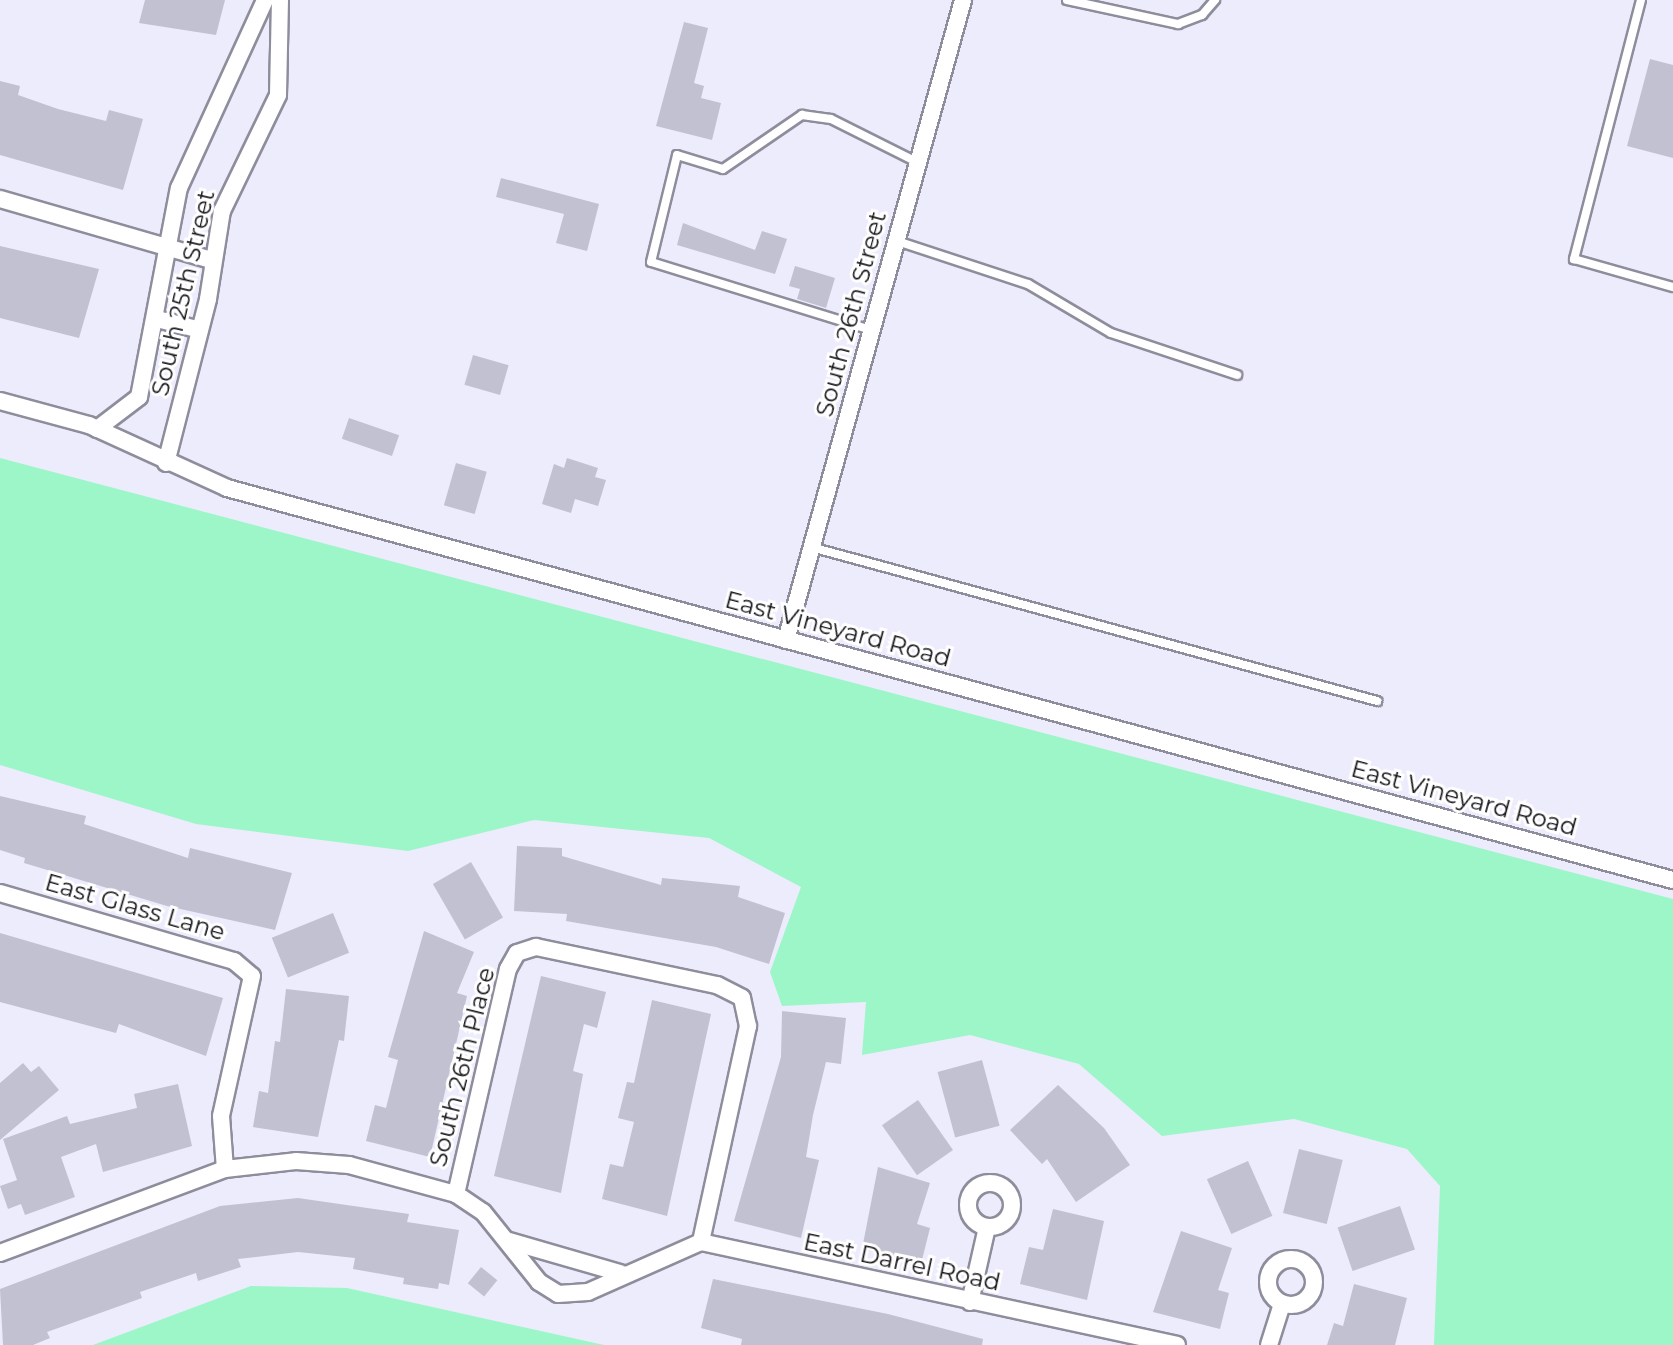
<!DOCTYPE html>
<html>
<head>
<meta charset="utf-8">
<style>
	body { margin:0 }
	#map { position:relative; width:1673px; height:1345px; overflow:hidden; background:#ececfc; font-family:Montserrat,sans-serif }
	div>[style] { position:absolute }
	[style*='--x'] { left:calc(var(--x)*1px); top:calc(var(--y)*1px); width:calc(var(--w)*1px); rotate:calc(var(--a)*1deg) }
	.green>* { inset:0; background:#9cf6c8 }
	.building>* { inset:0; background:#c1c1d1; transform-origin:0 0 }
	.roads { filter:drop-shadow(2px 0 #8e8d9c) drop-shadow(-2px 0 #8e8d9c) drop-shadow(0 2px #8e8d9c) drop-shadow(0 -2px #8e8d9c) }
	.lane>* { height:8px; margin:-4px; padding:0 4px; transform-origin:4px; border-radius:4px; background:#fff }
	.street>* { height:16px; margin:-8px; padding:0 8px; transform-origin:8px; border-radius:8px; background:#fff }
	.street>.ring { margin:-8px; padding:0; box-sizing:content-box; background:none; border:16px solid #fff; border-radius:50% }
	span { translate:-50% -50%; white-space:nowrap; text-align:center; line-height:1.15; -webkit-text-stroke:6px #fff; paint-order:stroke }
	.street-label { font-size:24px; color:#16161b }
</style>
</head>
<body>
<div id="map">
	<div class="green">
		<div style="clip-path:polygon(0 458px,1673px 899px,1673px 1345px,1434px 1345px,1440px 1186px,1407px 1149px,1294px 1119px,1162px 1136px,1079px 1064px,970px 1035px,862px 1055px,866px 1002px,782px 1006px,770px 972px,801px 887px,709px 838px,534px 820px,408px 851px,196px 824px,0 765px)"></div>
		<div style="clip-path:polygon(251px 1286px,347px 1288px,604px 1345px,93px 1345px)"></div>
	</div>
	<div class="building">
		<div style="clip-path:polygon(145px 0,225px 0,216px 35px,139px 23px)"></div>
		<div style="clip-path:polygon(684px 22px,708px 28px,694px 83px,704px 86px,701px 98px,721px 103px,712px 140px,656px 126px)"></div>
		<div style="clip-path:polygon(1650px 59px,1673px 65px,1673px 158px,1627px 146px)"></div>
		<div style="clip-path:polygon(0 81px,20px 86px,18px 95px,58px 109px,106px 121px,109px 110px,143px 119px,123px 190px,0 155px)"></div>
		<div style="clip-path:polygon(501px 178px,599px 204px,587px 251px,556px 243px,564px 214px,496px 197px)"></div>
		<div style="clip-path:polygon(683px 223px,755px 250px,762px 231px,787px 239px,775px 274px,677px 245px)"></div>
		<div style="clip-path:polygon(0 246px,99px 269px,79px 338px,0 318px)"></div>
		<div style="clip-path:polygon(795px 266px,835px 278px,826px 308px,797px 299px,800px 289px,789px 286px)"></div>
		<div style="left:473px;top:355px;width:37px;height:31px;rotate:16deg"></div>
		<div style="left:349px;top:418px;width:53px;height:22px;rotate:19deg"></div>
		<div style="clip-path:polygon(567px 458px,598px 468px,595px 477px,606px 480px,598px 506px,575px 499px,571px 513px,542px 504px,554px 464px,564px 468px)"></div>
		<div style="left:456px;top:463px;width:32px;height:44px;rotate:16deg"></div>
		<div style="clip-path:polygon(0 796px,86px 816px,84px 824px,188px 858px,190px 848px,292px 873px,275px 930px,167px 906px,24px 863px,25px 858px,0 850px)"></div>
		<div style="clip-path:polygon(517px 846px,562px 848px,562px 856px,661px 885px,662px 878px,740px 886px,738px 897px,785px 913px,769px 964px,716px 947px,566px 921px,567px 914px,514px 911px)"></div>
		<div style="left:471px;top:862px;width:64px;height:44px;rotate:60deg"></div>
		<div style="left:333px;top:913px;width:43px;height:66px;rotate:68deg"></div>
		<div style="clip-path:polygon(424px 931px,474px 952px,457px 993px,467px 996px,430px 1157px,366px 1141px,375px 1105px,386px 1108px,398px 1060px,388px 1057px)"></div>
		<div style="clip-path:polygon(0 933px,223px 998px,206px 1056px,119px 1024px,116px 1033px,0 1002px)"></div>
		<div style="clip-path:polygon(541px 976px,606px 992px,597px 1028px,584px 1024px,573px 1071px,583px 1074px,561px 1193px,494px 1176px)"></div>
		<div style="clip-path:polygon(286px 989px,349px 996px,344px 1041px,339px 1040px,318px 1137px,253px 1127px,259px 1091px,268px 1093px,275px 1041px,280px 1042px)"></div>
		<div style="clip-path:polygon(652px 1000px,711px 1014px,667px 1216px,602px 1199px,610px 1164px,623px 1167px,634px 1122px,618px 1118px,627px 1082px,634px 1083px)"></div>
		<div style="clip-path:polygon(782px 1011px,846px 1018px,841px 1064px,826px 1062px,813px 1115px,806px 1157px,819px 1160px,801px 1238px,734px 1221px,781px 1057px)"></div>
		<div style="left:982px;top:1060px;width:68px;height:46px;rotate:75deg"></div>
		<div style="clip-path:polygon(23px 1063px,31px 1072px,39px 1066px,59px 1090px,0 1140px,0 1083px)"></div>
		<div style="clip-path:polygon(178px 1084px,192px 1146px,103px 1172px,96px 1144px,61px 1157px,75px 1197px,25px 1215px,21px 1204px,8px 1209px,0 1186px,17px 1180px,3px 1139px,67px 1116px,70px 1124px,137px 1108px,134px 1094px)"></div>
		<div style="clip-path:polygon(1058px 1085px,1104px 1128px,1130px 1165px,1076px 1202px,1047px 1159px,1042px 1164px,1010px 1130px)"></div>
		<div style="left:918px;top:1100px;width:61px;height:44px;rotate:55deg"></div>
		<div style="left:1299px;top:1149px;width:45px;height:66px;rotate:14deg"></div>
		<div style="left:1248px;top:1161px;width:60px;height:45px;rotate:66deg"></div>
		<div style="clip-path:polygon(878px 1167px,930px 1183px,917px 1224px,930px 1228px,921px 1264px,862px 1249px)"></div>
		<div style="clip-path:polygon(298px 1198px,409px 1214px,407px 1222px,459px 1230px,449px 1285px,439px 1283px,438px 1289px,403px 1284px,404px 1278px,353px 1269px,355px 1258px,298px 1252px,238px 1259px,241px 1267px,198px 1281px,196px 1273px,140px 1292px,142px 1298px,47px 1332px,50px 1338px,33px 1345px,3px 1345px,0 1289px,220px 1206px)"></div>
		<div style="left:1400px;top:1206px;width:46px;height:66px;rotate:71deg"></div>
		<div style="clip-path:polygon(1053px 1209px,1104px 1221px,1087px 1300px,1020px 1284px,1029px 1247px,1043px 1250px)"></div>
		<div style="clip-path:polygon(1181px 1231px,1232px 1248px,1218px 1290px,1229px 1293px,1220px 1329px,1153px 1312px)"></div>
		<div style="left:481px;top:1267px;width:21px;height:21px;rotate:39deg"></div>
		<div style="clip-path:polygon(713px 1279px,888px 1314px,983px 1339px,982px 1345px,741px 1345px,742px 1339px,701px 1328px)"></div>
		<div style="clip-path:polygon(1354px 1284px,1407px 1298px,1395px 1345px,1327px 1345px,1334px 1323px,1343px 1326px)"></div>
	</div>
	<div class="roads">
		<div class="lane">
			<div style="--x:1067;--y:0;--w:114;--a:12.2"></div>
			<div style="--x:1178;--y:24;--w:26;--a:-21"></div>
			<div style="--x:1202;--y:15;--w:20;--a:-49"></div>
			<div style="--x:1641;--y:0;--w:268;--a:104.5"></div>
			<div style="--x:1574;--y:259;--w:103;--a:15.8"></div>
			<div style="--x:897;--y:241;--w:138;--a:18.2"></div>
			<div style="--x:1028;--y:284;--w:96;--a:30.6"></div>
			<div style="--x:1111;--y:333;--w:133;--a:18.4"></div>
			<div style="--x:871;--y:330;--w:230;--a:-162.8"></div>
			<div style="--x:651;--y:262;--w:110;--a:-76.3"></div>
			<div style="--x:677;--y:155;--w:48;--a:16.9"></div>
			<div style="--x:723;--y:169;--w:96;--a:-34.4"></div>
			<div style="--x:802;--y:115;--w:29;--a:8"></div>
			<div style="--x:831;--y:119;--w:96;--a:26.6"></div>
			<div style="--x:811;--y:547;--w:587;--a:15.22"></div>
		</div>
		<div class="street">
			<div style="--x:0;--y:199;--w:220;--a:16.1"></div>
			<div style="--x:157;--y:319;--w:44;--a:14.3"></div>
			<div style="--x:0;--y:401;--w:92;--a:15.1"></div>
			<div style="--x:89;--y:425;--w:152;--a:24.5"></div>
			<div style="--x:227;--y:488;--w:1498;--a:15.17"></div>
			<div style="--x:97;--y:429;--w:53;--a:-37.3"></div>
			<div style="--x:139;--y:397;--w:213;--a:-79.2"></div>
			<div style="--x:179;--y:188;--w:207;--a:-65.4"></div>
			<div style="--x:166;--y:463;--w:169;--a:-75.6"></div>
			<div style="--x:208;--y:299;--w:89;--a:-81"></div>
			<div style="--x:222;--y:211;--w:129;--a:-64.2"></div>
			<div style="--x:278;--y:95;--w:95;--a:-88.8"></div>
			<div style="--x:786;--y:640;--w:664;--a:-74.54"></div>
			<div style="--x:0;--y:893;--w:244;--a:16.2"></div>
			<div style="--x:234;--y:961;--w:23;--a:40"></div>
			<div style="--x:252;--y:976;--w:143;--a:102.5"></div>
			<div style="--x:221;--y:1116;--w:53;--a:85.7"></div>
			<div class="ring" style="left:968px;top:1183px;width:28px;height:28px"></div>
			<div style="--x:456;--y:1194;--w:231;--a:-77"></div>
			<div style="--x:508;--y:969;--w:18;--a:-61"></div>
			<div style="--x:517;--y:953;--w:20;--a:-18"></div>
			<div style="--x:536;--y:947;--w:185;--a:11.9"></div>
			<div style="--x:717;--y:985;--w:28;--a:27"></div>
			<div style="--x:742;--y:998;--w:29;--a:78"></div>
			<div style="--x:748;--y:1026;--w:221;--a:102.3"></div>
			<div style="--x:509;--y:1241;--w:116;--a:16.1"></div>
			<div style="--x:0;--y:1253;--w:240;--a:-20.5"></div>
			<div style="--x:225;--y:1169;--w:71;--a:-6.4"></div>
			<div style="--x:296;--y:1161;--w:53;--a:4.3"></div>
			<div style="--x:349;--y:1165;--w:111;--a:15.2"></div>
			<div style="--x:456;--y:1194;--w:32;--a:34"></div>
			<div style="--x:483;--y:1212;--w:90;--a:51.3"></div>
			<div style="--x:539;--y:1282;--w:22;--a:32"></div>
			<div style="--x:558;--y:1294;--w:30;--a:-4"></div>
			<div style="--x:588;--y:1292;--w:124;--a:-23.9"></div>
			<div style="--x:701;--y:1242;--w:487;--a:12.2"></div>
			<div class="ring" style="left:1268px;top:1259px;width:30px;height:30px"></div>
			<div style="--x:970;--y:1302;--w:77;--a:-77.2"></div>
			<div style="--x:1269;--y:1345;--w:43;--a:-72.4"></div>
		</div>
	</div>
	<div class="street-label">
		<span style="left:183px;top:293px;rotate:-77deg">South 25th Street</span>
		<span style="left:851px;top:314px;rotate:-75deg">South 26th Street</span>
		<span style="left:838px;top:629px;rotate:15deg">East Vineyard Road</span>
		<span style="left:1464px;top:798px;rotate:15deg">East Vineyard Road</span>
		<span style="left:135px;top:907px;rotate:16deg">East Glass Lane</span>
		<span style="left:462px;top:1067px;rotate:-76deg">South 26th Place</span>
		<span style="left:902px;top:1262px;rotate:12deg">East Darrel Road</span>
	</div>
</div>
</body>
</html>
